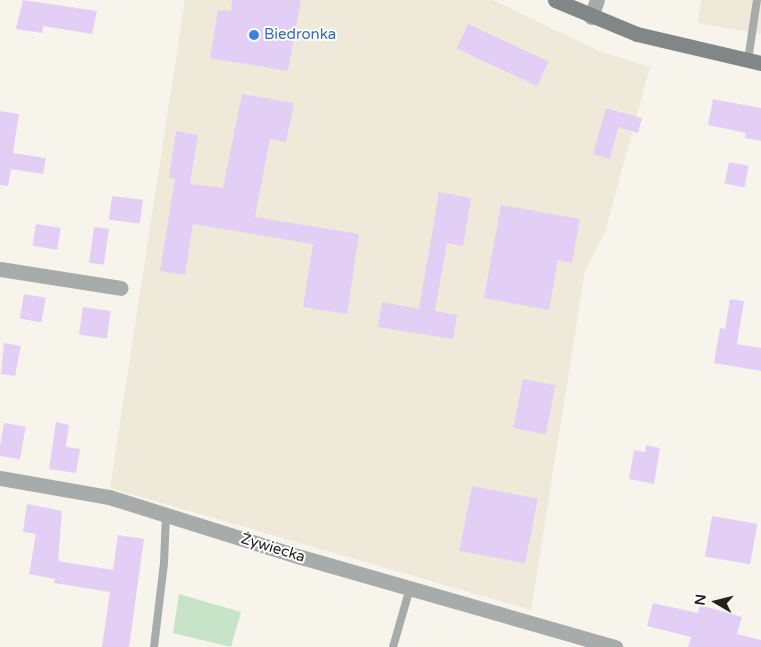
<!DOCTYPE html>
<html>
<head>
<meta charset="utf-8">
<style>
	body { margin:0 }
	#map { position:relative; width:761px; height:647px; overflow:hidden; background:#f7f4ec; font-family:"Varela Round",sans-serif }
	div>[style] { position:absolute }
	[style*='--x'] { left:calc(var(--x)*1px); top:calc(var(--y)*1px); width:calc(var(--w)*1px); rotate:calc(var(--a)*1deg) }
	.built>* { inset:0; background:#efe9da }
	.green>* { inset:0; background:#c7e4c8 }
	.building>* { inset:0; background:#e3cff6; transform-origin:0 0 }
	.lane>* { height:8px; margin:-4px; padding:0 4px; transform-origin:4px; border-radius:4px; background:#a7abaa }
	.street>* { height:15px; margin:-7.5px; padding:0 7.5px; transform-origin:7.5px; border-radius:7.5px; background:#a7abaa }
	.secondary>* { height:15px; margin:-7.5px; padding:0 7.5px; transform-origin:7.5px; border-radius:7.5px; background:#818786 }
	.dots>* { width:14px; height:14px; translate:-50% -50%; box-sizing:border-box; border:2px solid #fff; border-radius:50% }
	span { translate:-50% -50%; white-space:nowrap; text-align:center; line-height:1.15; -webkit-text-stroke:4px #fff; paint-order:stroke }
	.shop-label { font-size:15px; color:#366cbe }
	.left { translate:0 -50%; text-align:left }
	.street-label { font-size:15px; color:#22211e }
	.north { position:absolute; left:691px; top:577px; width:50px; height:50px; -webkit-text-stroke:4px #fff; paint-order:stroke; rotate:278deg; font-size:14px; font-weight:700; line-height:20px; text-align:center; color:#22211e }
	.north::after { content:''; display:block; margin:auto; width:18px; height:22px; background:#22211e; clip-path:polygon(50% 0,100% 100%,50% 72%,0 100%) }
</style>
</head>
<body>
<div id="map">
	<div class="built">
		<div style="clip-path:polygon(185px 0,493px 0,599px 51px,650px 67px,605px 232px,585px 271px,531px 610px,110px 488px)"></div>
		<div style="clip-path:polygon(701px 0,761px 0,761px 34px,698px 23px)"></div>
	</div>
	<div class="green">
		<div style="clip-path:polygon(179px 594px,241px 612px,231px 647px,173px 633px)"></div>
	</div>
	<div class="building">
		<div style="clip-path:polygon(23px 0,97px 11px,92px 34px,43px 26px,42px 33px,16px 29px)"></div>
		<div style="clip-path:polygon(232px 0,301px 0,288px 71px,210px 58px,218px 10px,231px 11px)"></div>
		<div style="left:468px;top:24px;width:89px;height:27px;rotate:25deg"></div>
		<div style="clip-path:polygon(242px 94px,294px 103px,286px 142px,270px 139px,255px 217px,359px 234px,347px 314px,303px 307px,313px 244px,193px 224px,185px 275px,160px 271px,175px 179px,169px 178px,176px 131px,198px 135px,190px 184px,223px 188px)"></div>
		<div style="clip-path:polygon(713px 99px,761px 108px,761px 141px,745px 138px,746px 133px,708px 125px)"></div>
		<div style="clip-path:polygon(606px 108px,642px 118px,638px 133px,618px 127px,610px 159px,593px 154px)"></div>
		<div style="clip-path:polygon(0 111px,19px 114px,13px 153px,46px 158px,43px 174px,11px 169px,8px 186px,0 185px)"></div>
		<div style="left:729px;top:162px;width:20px;height:22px;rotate:11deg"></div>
		<div style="clip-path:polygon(439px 192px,471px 198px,463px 246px,447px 243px,435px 311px,457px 315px,453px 339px,378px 327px,382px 302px,419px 309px)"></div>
		<div style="left:112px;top:196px;width:31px;height:24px;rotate:7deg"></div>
		<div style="clip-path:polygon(501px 205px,580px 219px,572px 263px,558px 260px,549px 310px,484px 298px)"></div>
		<div style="left:36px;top:224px;width:25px;height:22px;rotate:9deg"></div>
		<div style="left:94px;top:227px;width:15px;height:36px;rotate:8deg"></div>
		<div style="left:24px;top:294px;width:22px;height:25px;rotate:10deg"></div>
		<div style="clip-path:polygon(730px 299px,744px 301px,737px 344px,761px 348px,761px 371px,714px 363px,720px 328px,725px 329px)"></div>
		<div style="left:83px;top:307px;width:28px;height:28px;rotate:8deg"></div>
		<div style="clip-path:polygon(4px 343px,21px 346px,15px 376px,1px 374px)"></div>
		<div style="left:523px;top:379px;width:33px;height:50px;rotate:11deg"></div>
		<div style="clip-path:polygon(56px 422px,69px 425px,66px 447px,80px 449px,76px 473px,49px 469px)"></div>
		<div style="left:4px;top:423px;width:22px;height:33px;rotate:10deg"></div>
		<div style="clip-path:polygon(646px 445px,660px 448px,654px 484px,629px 479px,634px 450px,645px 452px)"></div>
		<div style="left:472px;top:486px;width:67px;height:66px;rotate:11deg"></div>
		<div style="clip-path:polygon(27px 504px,62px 511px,58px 561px,113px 570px,118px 535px,144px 539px,129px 647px,102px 647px,110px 592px,54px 583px,55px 579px,29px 574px,36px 534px,23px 532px)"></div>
		<div style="left:712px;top:516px;width:46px;height:41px;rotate:10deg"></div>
		<div style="clip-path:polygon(653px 603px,698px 613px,700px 605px,742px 617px,737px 634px,761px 640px,761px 647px,688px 647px,691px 637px,647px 626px)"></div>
	</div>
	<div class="lane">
		<div style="--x:748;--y:60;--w:61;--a:-81.5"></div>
		<div style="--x:154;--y:647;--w:85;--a:-83.2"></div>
		<div style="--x:164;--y:563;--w:48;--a:-87.6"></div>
		<div style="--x:393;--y:647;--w:61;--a:-73.9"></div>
	</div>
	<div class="street">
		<div style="--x:591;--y:17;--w:18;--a:-71"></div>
		<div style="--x:0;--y:269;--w:122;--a:8.9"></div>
		<div style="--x:0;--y:478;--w:111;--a:9.9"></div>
		<div style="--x:109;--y:497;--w:201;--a:17.4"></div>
		<div style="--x:301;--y:557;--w:327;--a:16"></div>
	</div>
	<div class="secondary">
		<div style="--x:555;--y:0;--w:89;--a:22.5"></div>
		<div style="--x:637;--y:34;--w:127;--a:13.2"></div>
	</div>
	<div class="dots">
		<div style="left:254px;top:35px;background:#3f7fe0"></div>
	</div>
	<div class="shop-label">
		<span class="left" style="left:264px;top:35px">Biedronka</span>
	</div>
	<div class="street-label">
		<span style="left:273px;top:548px;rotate:17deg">Żywiecka</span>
	</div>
	<div class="north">N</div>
</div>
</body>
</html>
